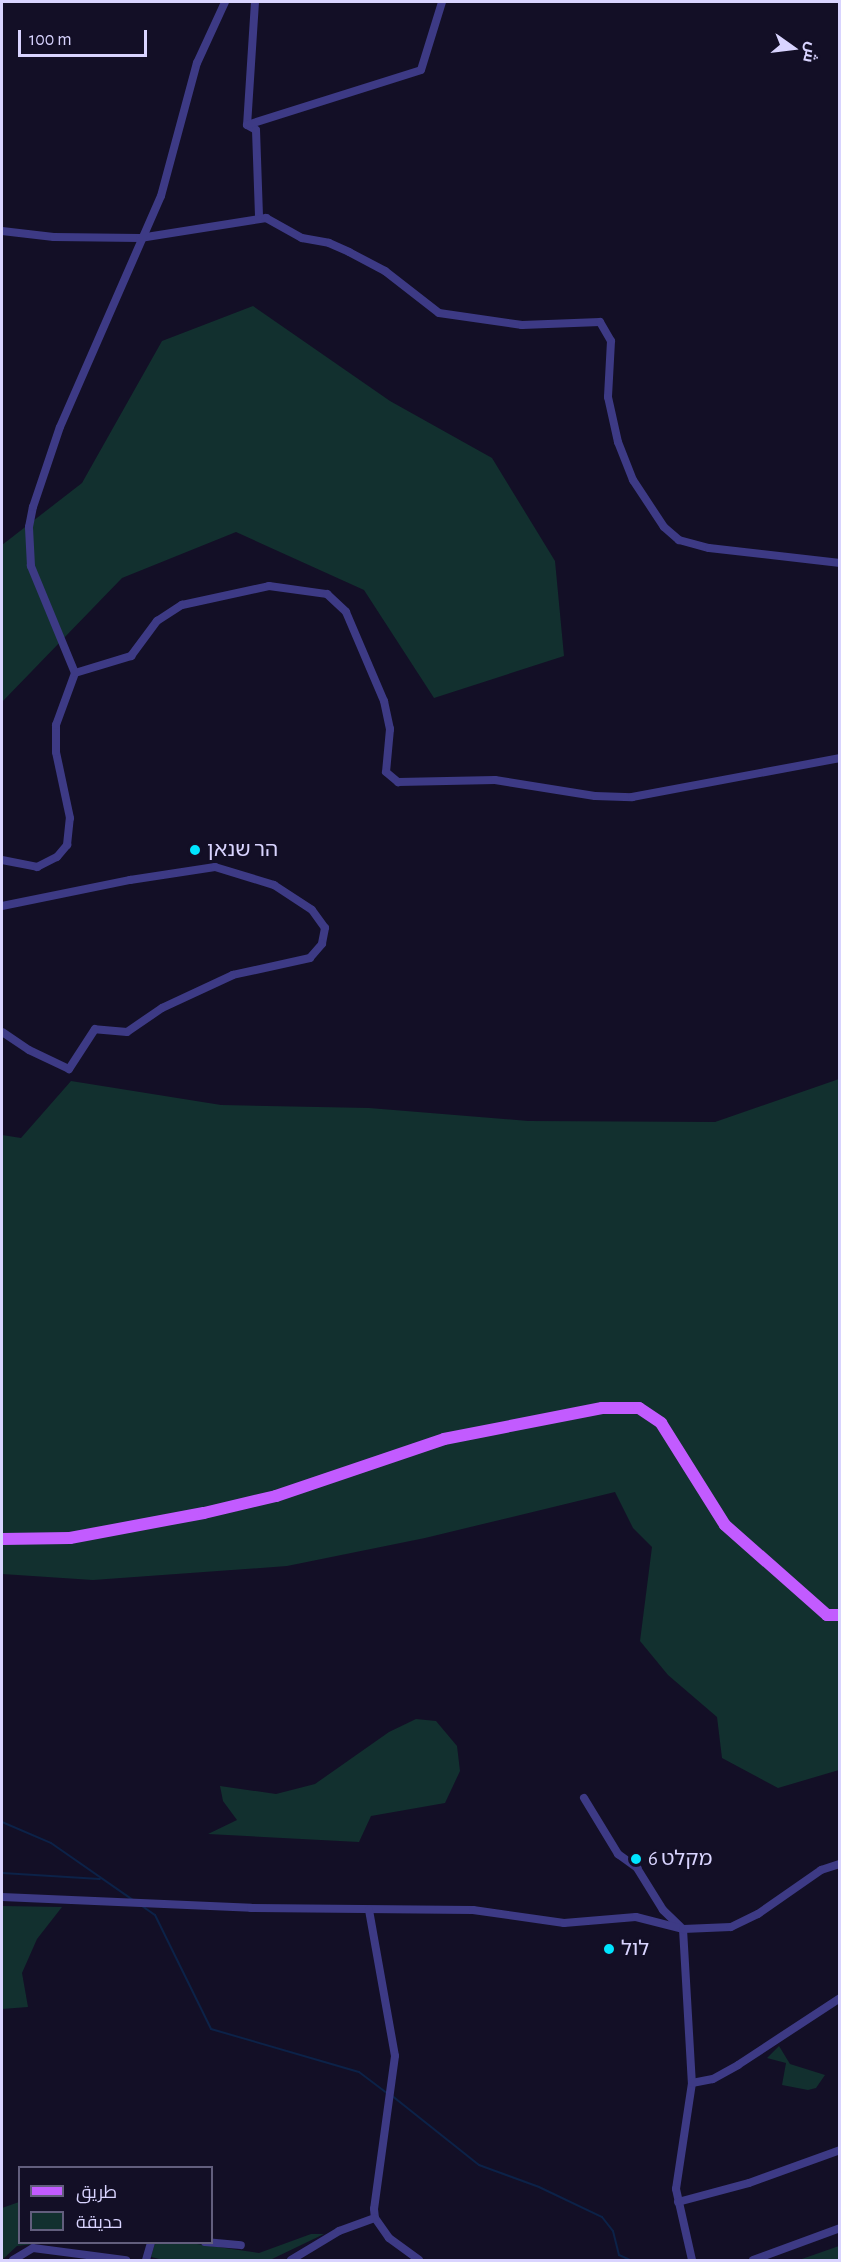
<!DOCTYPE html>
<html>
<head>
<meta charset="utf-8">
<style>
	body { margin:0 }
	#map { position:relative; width:841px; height:2262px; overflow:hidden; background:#130f26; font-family:"Alegreya Sans",Cairo,"Noto Sans Hebrew",sans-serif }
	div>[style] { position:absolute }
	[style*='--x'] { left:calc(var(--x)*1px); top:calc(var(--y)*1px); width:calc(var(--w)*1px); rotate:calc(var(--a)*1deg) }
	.green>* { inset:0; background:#12302f }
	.stream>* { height:2px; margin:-1px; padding:0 1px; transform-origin:1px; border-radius:1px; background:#0c2248 }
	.street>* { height:8px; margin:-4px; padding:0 4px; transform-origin:4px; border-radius:4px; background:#3d3a85 }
	.primary>* { height:12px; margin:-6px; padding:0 6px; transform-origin:6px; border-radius:6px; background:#c25bff }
	.dots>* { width:16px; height:16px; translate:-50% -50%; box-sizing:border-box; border:3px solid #130f26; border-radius:50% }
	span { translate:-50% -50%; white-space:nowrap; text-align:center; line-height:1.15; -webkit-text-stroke:4.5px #130f26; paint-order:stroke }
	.poi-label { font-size:21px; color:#d9d4ff }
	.left { translate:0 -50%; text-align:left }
	.frame { position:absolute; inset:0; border:3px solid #d9d4ff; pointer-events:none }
	.legend { position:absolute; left:18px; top:2166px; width:195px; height:78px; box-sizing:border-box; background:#130f26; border:2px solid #625e7d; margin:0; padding:8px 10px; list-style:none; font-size:18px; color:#d9d4ff }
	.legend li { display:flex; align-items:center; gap:12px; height:30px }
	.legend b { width:30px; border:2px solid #625e7d }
	.north { position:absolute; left:763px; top:18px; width:60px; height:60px; -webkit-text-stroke:4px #130f26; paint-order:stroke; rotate:104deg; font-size:16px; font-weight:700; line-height:24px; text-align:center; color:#d9d4ff }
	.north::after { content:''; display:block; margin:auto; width:21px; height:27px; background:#d9d4ff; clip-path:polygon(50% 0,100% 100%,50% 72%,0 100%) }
	.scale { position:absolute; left:18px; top:30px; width:129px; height:27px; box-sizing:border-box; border:3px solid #d9d4ff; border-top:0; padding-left:8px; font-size:18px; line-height:21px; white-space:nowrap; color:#d9d4ff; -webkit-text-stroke:4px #130f26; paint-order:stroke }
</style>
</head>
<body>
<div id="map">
	<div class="green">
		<div style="clip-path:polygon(253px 306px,390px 401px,492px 458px,555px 561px,564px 656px,434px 698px,364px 590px,236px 532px,122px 578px,2px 702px,2px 545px,82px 483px,162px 341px)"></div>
		<div style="clip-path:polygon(839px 1079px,839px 1770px,778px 1788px,722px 1758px,717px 1717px,668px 1675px,640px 1641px,652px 1547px,633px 1528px,615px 1492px,425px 1538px,287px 1566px,93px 1580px,2px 1574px,2px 1135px,21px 1138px,71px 1081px,221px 1105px,369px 1108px,528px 1121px,715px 1122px)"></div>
		<div style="clip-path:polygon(416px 1719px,436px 1721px,457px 1746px,460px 1771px,445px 1803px,371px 1816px,359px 1842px,208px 1834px,237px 1820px,223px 1801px,220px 1786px,276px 1794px,315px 1784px,389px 1732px)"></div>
		<div style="clip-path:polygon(2px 1906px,62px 1907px,37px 1939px,22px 1973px,28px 2007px,2px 2009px)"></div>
		<div style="clip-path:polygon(779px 2046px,790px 2064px,825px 2075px,816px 2088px,808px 2090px,782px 2085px,786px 2063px,767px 2058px)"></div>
		<div style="clip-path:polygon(19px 2202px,20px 2242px,33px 2244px,17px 2246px,2px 2260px,2px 2208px)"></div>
		<div style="clip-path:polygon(311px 2234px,324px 2234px,270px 2260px,164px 2260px,151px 2257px,155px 2243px,190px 2243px,259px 2253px)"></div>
		<div style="clip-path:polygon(839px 2246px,839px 2260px,799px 2260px)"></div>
	</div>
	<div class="stream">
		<div style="--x:2;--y:1822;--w:53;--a:23.2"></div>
		<div style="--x:51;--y:1843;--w:100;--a:34.8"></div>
		<div style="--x:2;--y:1873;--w:98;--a:3.5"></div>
		<div style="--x:142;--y:1906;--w:16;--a:35"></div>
		<div style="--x:155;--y:1915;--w:127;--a:63.8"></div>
		<div style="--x:211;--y:2029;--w:154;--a:16.2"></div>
		<div style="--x:359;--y:2072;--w:34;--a:37"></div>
		<div style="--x:391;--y:2095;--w:112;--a:38.5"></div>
		<div style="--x:479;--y:2165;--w:64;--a:20.1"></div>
		<div style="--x:539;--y:2187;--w:70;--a:25.5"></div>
		<div style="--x:602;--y:2217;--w:18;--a:52"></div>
		<div style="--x:613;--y:2231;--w:25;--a:76"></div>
		<div style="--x:619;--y:2255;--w:12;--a:24"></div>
	</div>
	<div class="street">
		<div style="--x:255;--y:2;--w:123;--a:93.7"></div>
		<div style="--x:247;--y:125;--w:10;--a:29"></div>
		<div style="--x:256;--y:130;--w:87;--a:88"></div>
		<div style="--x:247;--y:125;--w:182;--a:-17.5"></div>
		<div style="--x:421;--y:70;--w:71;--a:-72.8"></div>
		<div style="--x:2;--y:231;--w:52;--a:6.6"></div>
		<div style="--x:54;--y:237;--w:86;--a:0.7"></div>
		<div style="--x:140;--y:238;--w:128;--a:-9"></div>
		<div style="--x:266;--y:218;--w:41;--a:29.1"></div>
		<div style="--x:302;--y:238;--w:27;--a:10"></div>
		<div style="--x:329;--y:243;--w:22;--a:24"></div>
		<div style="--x:349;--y:252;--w:41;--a:27.8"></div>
		<div style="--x:385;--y:271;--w:68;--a:37.9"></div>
		<div style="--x:439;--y:313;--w:84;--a:8.2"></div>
		<div style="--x:522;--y:325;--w:78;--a:-2.2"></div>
		<div style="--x:600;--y:322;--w:22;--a:60"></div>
		<div style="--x:611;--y:341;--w:56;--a:93.1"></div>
		<div style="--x:608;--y:397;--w:46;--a:77.5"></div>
		<div style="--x:618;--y:442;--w:41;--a:68.5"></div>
		<div style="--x:633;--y:480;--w:56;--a:56.6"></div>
		<div style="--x:664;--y:527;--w:20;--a:41"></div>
		<div style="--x:679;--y:540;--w:31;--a:15"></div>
		<div style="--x:709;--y:548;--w:132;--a:6.5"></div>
		<div style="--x:75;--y:673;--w:116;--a:-112.4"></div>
		<div style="--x:31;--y:566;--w:39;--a:-93"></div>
		<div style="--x:29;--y:527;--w:20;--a:-79"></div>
		<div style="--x:33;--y:507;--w:84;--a:-71.4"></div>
		<div style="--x:60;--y:427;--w:252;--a:-66.4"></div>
		<div style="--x:161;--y:196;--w:138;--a:-74.9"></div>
		<div style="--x:197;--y:63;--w:67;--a:-65.3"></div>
		<div style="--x:2;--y:860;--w:36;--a:11"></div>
		<div style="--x:37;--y:867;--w:22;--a:-27"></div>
		<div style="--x:57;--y:857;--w:16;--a:-50"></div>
		<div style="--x:67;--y:845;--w:27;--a:-84"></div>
		<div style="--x:70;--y:818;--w:67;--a:-102"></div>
		<div style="--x:56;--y:752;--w:27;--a:-90"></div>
		<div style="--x:56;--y:725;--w:55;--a:-69.9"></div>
		<div style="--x:75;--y:673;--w:59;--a:-16.9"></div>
		<div style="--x:131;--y:656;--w:44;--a:-53.4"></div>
		<div style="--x:157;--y:621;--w:30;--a:-33"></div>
		<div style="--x:182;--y:605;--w:89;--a:-12.3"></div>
		<div style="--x:269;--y:586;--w:59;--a:7.9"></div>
		<div style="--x:327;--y:594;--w:26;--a:43"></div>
		<div style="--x:346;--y:612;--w:97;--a:66.9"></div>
		<div style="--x:384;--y:701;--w:29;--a:78"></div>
		<div style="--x:390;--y:729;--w:43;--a:95.3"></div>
		<div style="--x:386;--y:772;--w:16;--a:40"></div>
		<div style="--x:398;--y:782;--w:97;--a:-1.2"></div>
		<div style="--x:495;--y:780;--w:101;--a:9.1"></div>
		<div style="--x:595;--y:796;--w:37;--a:2"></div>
		<div style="--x:632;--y:797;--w:212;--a:-10.6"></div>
		<div style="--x:2;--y:906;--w:131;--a:-11.5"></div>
		<div style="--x:130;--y:880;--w:86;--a:-8.7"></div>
		<div style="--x:215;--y:867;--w:62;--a:17"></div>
		<div style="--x:274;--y:885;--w:45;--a:33.3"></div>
		<div style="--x:312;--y:910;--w:22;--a:54"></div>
		<div style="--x:325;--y:928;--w:16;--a:101"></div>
		<div style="--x:322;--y:944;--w:18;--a:131"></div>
		<div style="--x:310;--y:958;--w:79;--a:167.6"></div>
		<div style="--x:233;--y:975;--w:78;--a:155.1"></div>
		<div style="--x:162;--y:1008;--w:42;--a:145.6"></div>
		<div style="--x:127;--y:1032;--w:32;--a:-175"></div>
		<div style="--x:95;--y:1029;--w:48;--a:123"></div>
		<div style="--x:69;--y:1069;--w:44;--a:-154.6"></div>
		<div style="--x:29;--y:1050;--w:32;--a:-146"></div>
		<div style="--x:584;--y:1798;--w:66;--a:58.7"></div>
		<div style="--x:618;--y:1854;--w:24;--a:36"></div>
		<div style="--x:637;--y:1868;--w:49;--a:58.2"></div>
		<div style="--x:663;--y:1910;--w:28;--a:44"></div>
		<div style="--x:683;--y:1929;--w:154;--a:86.7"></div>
		<div style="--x:692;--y:2083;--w:107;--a:98.6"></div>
		<div style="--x:676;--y:2189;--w:73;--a:77.3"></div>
		<div style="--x:2;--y:1897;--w:249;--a:2.5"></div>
		<div style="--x:251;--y:1908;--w:222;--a:0.5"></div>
		<div style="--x:473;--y:1910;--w:92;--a:8.1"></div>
		<div style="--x:564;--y:1923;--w:72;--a:-4.8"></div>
		<div style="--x:636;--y:1917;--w:49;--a:14.3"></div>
		<div style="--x:683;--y:1929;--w:48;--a:-2.4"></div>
		<div style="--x:731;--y:1927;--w:30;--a:-26"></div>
		<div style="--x:758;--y:1914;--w:77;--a:-34.9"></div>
		<div style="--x:821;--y:1870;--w:20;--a:-18"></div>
		<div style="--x:369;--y:1910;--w:148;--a:79.9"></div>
		<div style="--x:395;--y:2056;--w:154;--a:97.8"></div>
		<div style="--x:374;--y:2209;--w:9;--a:84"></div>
		<div style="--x:375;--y:2218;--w:24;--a:55"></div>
		<div style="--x:389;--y:2238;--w:37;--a:36"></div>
		<div style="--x:692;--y:2083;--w:21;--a:-11"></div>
		<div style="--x:713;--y:2079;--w:29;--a:-29"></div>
		<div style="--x:738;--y:2065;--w:122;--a:-33.3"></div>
		<div style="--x:678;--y:2202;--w:73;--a:-15"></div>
		<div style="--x:749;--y:2183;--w:97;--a:-19.9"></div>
		<div style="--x:205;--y:2242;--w:36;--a:5"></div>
		<div style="--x:13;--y:2260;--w:23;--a:-31"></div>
		<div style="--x:33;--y:2248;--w:94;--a:7.4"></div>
		<div style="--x:146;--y:2260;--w:19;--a:-74"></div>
		<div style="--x:291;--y:2260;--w:56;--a:-31.1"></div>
		<div style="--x:339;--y:2231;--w:38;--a:-20"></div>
		<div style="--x:753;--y:2260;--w:93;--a:-20.2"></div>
	</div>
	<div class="primary">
		<div style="--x:2;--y:1539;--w:68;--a:-0.8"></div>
		<div style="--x:70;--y:1538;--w:136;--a:-10.6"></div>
		<div style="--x:204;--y:1513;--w:74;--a:-13.3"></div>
		<div style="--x:276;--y:1496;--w:177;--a:-18.7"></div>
		<div style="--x:444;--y:1439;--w:161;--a:-11.1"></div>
		<div style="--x:602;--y:1408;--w:37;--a:0"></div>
		<div style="--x:639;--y:1408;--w:27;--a:34"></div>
		<div style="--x:661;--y:1423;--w:120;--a:57.9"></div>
		<div style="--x:725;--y:1525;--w:136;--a:41.4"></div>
		<div style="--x:827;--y:1615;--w:13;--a:0"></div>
	</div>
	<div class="dots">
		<div style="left:195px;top:850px;background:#00e5ff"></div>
		<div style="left:636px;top:1859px;background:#00e5ff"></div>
		<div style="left:609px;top:1949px;background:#00e5ff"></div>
	</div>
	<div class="poi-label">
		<span class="left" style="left:207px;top:850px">הר שנאן</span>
		<span class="left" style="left:648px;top:1859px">מקלט 6</span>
		<span class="left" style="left:621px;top:1949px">לול</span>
	</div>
	<div class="frame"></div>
	<ul class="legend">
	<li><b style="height:8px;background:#c25bff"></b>طريق</li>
	<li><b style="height:16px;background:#12302f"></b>حديقة</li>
	</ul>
	<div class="north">ش</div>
	<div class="scale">100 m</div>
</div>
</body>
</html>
